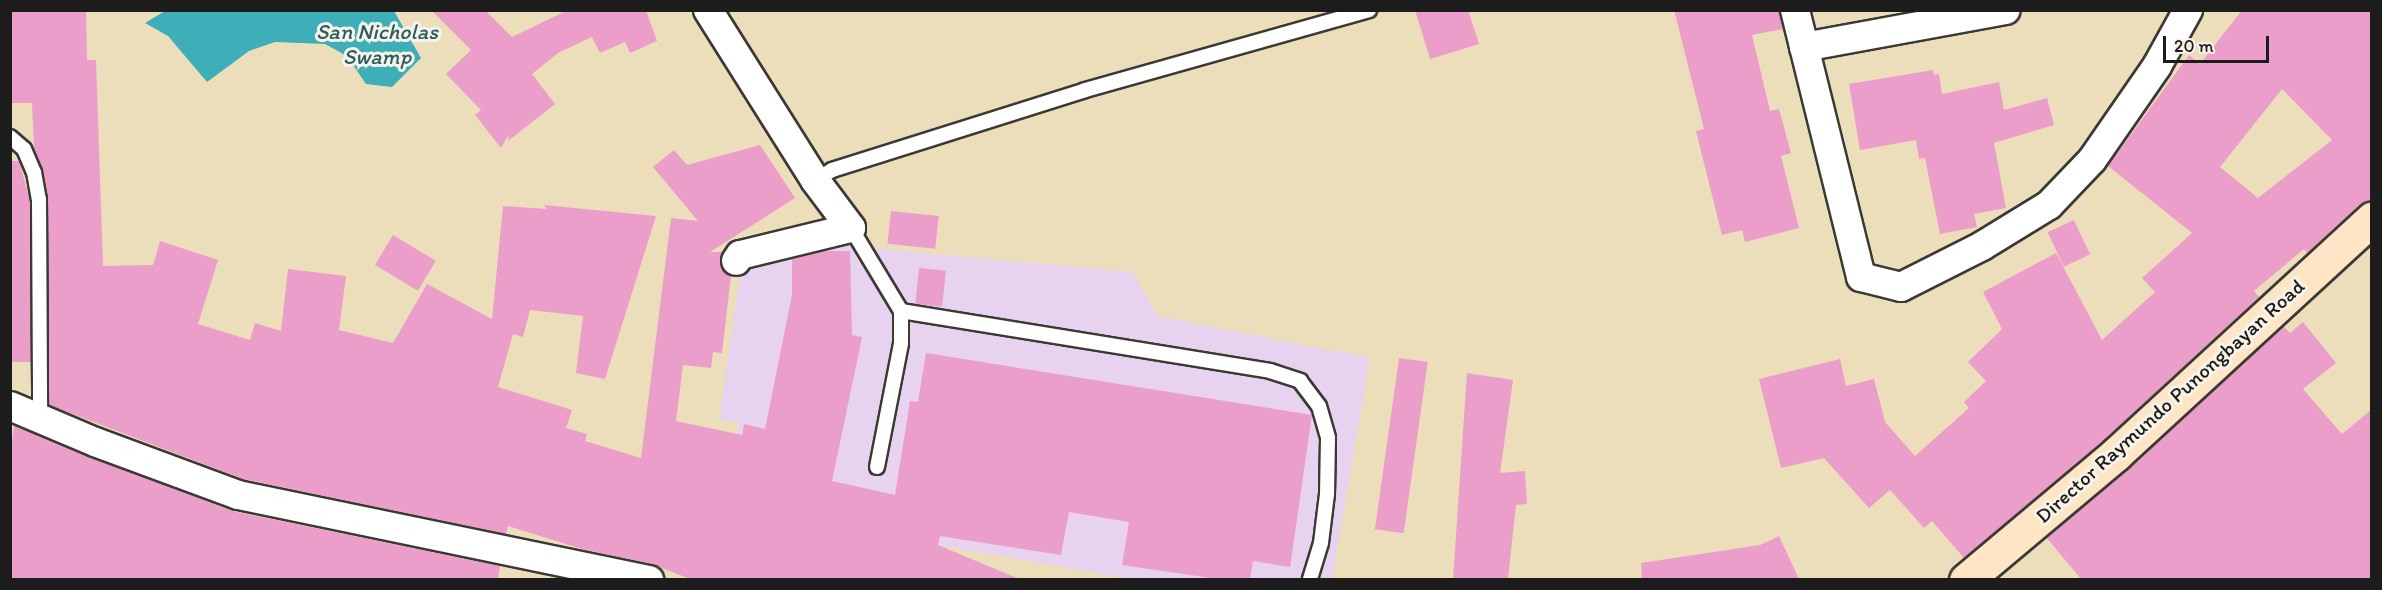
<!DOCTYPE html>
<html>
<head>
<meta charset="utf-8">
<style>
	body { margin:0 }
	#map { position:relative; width:2382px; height:590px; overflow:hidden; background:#ecdebb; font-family:Itim,sans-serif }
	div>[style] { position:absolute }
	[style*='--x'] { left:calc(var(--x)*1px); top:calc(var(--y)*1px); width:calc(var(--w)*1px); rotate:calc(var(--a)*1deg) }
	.built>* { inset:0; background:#e7d2ef }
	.water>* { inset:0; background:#3eaeb9 }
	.building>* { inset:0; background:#eb9ec9; transform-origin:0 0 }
	.roads { filter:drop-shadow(2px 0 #3b3934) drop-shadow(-2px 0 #3b3934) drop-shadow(0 2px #3b3934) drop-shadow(0 -2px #3b3934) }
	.lane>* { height:14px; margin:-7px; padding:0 7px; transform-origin:7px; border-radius:7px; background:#fff }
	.street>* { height:28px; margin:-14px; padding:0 14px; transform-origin:14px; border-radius:14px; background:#fff }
	.secondary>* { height:33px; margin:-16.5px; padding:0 16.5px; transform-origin:16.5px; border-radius:16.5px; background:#fde5c5 }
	span { translate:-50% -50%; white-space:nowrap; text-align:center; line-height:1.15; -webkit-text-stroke:6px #f7f3e8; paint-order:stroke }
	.street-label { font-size:21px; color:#1c1c1c }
	.water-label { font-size:22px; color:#2b5e63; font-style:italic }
	.frame { position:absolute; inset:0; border:12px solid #1c1c1c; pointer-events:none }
	.scale { position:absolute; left:2163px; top:36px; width:106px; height:27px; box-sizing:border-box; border:3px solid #1c1c1c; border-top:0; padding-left:8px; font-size:18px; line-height:21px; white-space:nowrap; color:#1c1c1c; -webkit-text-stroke:4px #f7f3e8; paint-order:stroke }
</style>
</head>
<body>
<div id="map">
	<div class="built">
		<div style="clip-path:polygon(833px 240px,857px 247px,1132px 272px,1158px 316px,1370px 358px,1332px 579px,1132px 579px,870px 533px,721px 502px,739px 423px,719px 419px,742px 262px)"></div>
	</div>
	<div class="water">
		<div style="clip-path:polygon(165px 11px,394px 11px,421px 58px,392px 87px,366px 84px,347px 56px,325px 44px,275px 42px,249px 51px,207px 82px,168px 36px,145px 23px)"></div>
	</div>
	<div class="building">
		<div style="clip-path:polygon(10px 10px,86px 10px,87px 60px,96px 60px,103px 266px,153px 265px,160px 241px,218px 260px,198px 324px,250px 340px,255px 323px,281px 331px,288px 269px,346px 276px,339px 330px,393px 343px,427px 284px,492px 319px,503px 206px,547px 209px,544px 205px,656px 216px,605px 379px,576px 373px,583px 316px,530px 310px,523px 337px,513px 334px,498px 387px,572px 410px,566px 428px,587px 434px,585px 441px,641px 458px,671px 218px,698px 221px,653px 167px,674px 150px,687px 165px,760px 145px,795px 198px,710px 252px,722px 252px,721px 268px,731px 276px,722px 353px,713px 352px,711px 368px,683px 365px,676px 421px,742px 435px,744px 424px,765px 429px,792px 295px,792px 259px,826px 251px,850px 251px,852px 335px,862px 337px,832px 481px,895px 495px,910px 401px,918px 402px,926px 353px,1312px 415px,1290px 567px,1253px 561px,1250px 579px,1217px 579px,1122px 565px,1129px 522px,1069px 512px,1061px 555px,940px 536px,938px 545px,1019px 579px,690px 579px,652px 564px,582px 549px,508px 526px,506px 534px,243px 479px,49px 405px,48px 198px,34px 148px,32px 103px,10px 103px)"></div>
		<div style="clip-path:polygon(431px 10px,485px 10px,512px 37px,568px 10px,646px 10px,657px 41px,630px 53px,625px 42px,600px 53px,592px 37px,558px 53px,532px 74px,555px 104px,508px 141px,509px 134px,501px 148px,475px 115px,481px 110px,446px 74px,471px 50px)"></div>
		<div style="clip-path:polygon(1415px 10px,1468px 10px,1479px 44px,1430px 59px)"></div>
		<div style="clip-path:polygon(1674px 10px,1779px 10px,1783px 29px,1752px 35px,1770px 111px,1779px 109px,1791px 153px,1781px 156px,1799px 228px,1745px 242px,1742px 230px,1722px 235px,1696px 131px,1704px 129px)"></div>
		<div style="clip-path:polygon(evenodd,2242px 10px,2372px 10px,2372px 201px,2359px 205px,2307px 253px,2304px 249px,2254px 291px,2259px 297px,2104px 440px,1964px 558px,1932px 521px,1924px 528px,1890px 490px,1869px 508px,1824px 458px,1781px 468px,1759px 379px,1840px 359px,1846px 386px,1874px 379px,1885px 422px,1915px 456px,1969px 408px,1964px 402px,1986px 381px,1968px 362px,2002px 329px,1983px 292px,2056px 253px,2102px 340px,2155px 292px,2142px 278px,2192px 233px,2108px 166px,2189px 55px,2200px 64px,2242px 10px,2282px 89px,2332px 140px,2258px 198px,2220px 167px,2282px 89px)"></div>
		<div style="clip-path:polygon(1933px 70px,1934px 75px,1939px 74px,1942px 94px,1999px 82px,2004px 110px,2047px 98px,2054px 125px,1994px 143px,2006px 208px,1974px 214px,1977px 227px,1940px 234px,1925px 158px,1919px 159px,1916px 140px,1860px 150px,1849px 84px)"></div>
		<div style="clip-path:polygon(10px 161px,19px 161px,30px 200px,31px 362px,10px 362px)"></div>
		<div style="left:891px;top:211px;width:48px;height:33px;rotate:6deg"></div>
		<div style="left:2074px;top:220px;width:38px;height:29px;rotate:65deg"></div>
		<div style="left:393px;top:235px;width:50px;height:35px;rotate:31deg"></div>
		<div style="left:919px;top:268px;width:27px;height:36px;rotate:6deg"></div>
		<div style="clip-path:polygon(2303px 322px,2336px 363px,2303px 389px,2342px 434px,2372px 409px,2372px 579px,2081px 579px,2046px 537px,2129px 468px,2283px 326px,2290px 333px)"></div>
		<div style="left:1399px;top:358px;width:29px;height:173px;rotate:8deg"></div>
		<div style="clip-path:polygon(1467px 373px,1513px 380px,1500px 473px,1525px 471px,1527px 504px,1516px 505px,1508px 579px,1453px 579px)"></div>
		<div style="clip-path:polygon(14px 426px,232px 511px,500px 566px,498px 579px,10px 579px,10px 457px)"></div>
		<div style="clip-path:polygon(1779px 536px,1799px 579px,1642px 579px,1641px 563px,1760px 545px)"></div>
	</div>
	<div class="roads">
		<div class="lane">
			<div style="--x:10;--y:137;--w:18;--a:41"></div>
			<div style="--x:24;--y:149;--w:25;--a:67"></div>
			<div style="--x:34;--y:172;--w:27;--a:80"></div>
			<div style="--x:39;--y:199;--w:221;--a:89.7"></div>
			<div style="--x:815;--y:180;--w:20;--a:-30"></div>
			<div style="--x:832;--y:170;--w:265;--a:-17.5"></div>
			<div style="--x:1085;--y:90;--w:295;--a:-15.7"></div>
			<div style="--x:851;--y:228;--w:97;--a:58.9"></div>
			<div style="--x:901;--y:311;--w:374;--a:9.2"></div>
			<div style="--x:1270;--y:371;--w:32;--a:18"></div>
			<div style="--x:1300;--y:381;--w:31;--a:53"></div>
			<div style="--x:1319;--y:406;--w:33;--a:74"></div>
			<div style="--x:1328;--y:438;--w:56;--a:91"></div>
			<div style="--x:1327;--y:494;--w:49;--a:97"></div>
			<div style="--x:1321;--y:543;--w:39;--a:107"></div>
			<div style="--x:877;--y:467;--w:126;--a:-79"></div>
			<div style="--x:901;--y:343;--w:32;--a:-90"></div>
		</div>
		<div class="street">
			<div style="--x:708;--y:10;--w:201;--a:57.8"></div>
			<div style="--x:815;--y:180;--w:60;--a:53.1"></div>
			<div style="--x:851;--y:228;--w:114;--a:166.3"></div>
			<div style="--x:740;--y:255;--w:7;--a:124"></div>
			<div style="--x:1795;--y:10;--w:275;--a:76.1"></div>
			<div style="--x:1861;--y:277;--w:41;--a:14"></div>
			<div style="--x:1901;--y:287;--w:91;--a:-26.8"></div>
			<div style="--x:1982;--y:246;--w:79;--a:-31.5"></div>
			<div style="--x:2049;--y:205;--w:62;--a:-46.3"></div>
			<div style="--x:2092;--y:160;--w:114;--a:-55.3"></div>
			<div style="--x:2157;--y:66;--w:64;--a:-61"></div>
			<div style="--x:1804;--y:47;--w:205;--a:-10.4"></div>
			<div style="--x:10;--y:406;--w:92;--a:23"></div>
			<div style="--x:95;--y:442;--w:153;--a:20.3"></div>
			<div style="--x:238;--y:495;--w:420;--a:11.7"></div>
		</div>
		<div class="secondary">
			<div style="--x:1966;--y:580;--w:196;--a:-40"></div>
			<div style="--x:2116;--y:454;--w:348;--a:-42.6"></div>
		</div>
	</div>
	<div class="street-label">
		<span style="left:2170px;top:401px;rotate:-42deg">Director Raymundo Punongbayan Road</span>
	</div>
	<div class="water-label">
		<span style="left:377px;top:44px">San Nicholas<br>Swamp</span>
	</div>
	<div class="frame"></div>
	<div class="scale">20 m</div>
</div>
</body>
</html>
